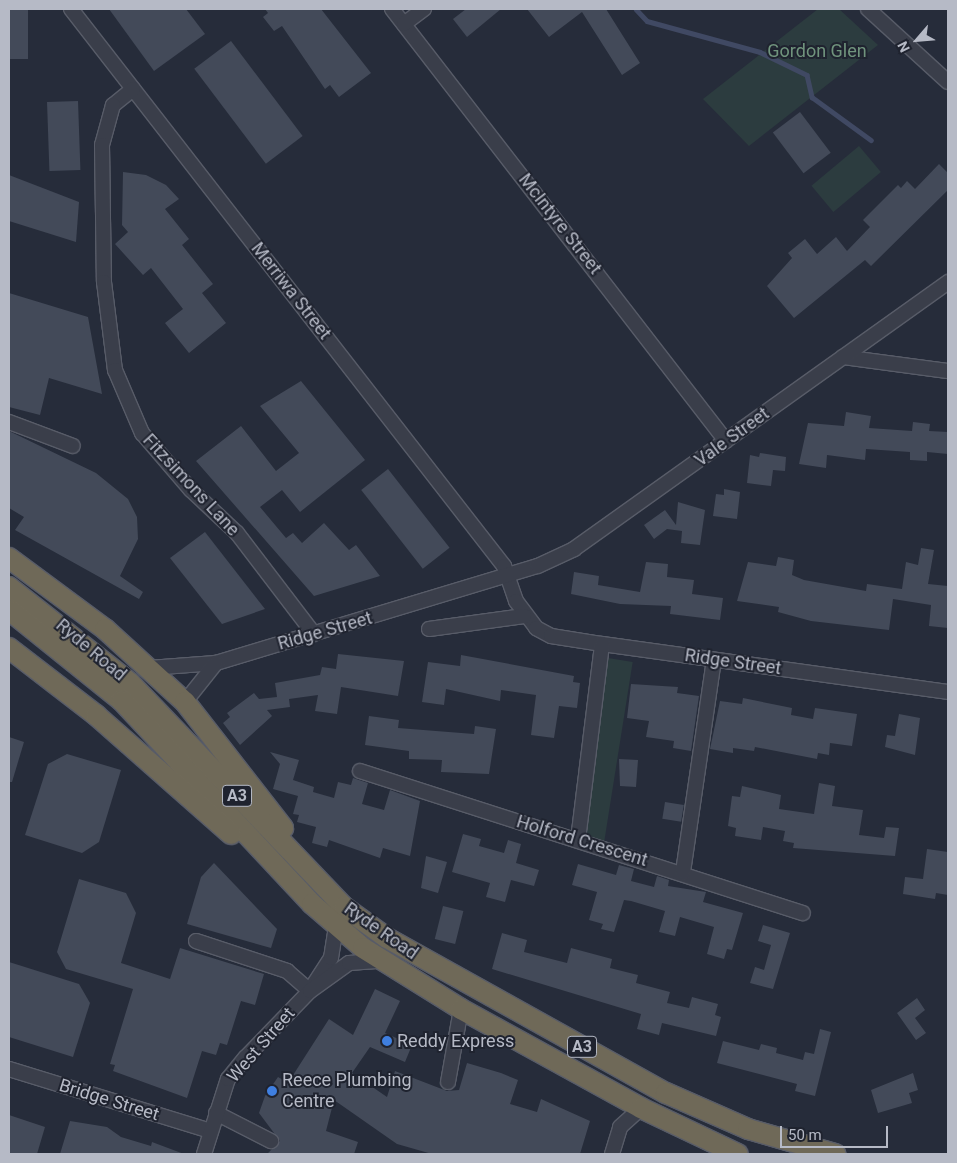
<!DOCTYPE html>
<html>
<head>
<meta charset="utf-8">
<style>
	body { margin:0 }
	#map { position:relative; width:957px; height:1163px; overflow:hidden; background:#262c3a; font-family:Roboto,sans-serif }
	div>[style] { position:absolute }
	[style*='--x'] { left:calc(var(--x)*1px); top:calc(var(--y)*1px); width:calc(var(--w)*1px); rotate:calc(var(--a)*1deg) }
	.green>* { inset:0; background:#2c3c3f; transform-origin:0 0 }
	.stream>* { height:4.5px; margin:-2.25px; padding:0 2.25px; transform-origin:2.25px; border-radius:2.25px; background:#404963 }
	.building>* { inset:0; background:#434a59; transform-origin:0 0 }
	.roads { filter:drop-shadow(1px 0 #585c68) drop-shadow(-1px 0 #585c68) drop-shadow(0 1px #585c68) drop-shadow(0 -1px #585c68) }
	.minor>* { height:14px; margin:-7px; padding:0 7px; transform-origin:7px; border-radius:7px; background:#3a3e4a }
	.highway>* { height:20px; margin:-10px; padding:0 10px; transform-origin:10px; border-radius:10px; background:#6f6958 }
	.dots>* { width:14px; height:14px; translate:-50% -50%; box-sizing:border-box; border:2px solid #1f232f; border-radius:50% }
	span { translate:-50% -50%; white-space:nowrap; text-align:center; line-height:1.15; -webkit-text-stroke:4px #1f232f; paint-order:stroke }
	.shield-label span { padding:1px 4px; background:#1f232f; border:1px solid; border-radius:4px; -webkit-text-stroke-width:0 }
	.shield-label { font-size:16px; color:#b6bac6; font-weight:700 }
	.park-label { font-size:18px; color:#70947d }
	.street-label { font-size:18px; color:#b6bac6 }
	.poi-label { font-size:18px; color:#b6bac6 }
	.left { translate:0 -50%; text-align:left }
	.frame { position:absolute; inset:0; border:10px solid #b6bac6; pointer-events:none }
	.north { position:absolute; left:892px; top:15px; width:50px; height:50px; -webkit-text-stroke:4px #1f232f; paint-order:stroke; rotate:243deg; font-size:14px; font-weight:700; line-height:20px; text-align:center; color:#b6bac6 }
	.north::after { content:''; display:block; margin:auto; width:18px; height:22px; background:#b6bac6; clip-path:polygon(50% 0,100% 100%,50% 72%,0 100%) }
	.scale { position:absolute; left:780px; top:1126px; width:108px; height:22px; box-sizing:border-box; border:2px solid #b6bac6; border-top:0; padding-left:6px; font-size:15px; line-height:18px; white-space:nowrap; color:#b6bac6; -webkit-text-stroke:4px #1f232f; paint-order:stroke }
</style>
</head>
<body>
<div id="map">
	<div class="green">
		<div style="clip-path:polygon(818px 9px,839px 9px,878px 45px,749px 146px,703px 99px)"></div>
		<div style="left:859px;top:146px;width:34px;height:62px;rotate:50deg"></div>
		<div style="left:608px;top:658px;width:25px;height:183px;rotate:9deg"></div>
	</div>
	<div class="stream">
		<div style="--x:636;--y:9;--w:16;--a:47"></div>
		<div style="--x:647;--y:21;--w:117;--a:15.3"></div>
		<div style="--x:760;--y:52;--w:52;--a:26.1"></div>
		<div style="--x:807;--y:75;--w:23;--a:77"></div>
		<div style="--x:812;--y:97;--w:73;--a:36.1"></div>
	</div>
	<div class="building">
		<div style="left:9px;top:9px;width:19px;height:50px"></div>
		<div style="clip-path:polygon(109px 9px,186px 9px,205px 34px,154px 71px)"></div>
		<div style="clip-path:polygon(265px 9px,321px 9px,371px 73px,339px 97px,330px 85px,325px 89px,282px 26px,274px 31px,263px 17px,268px 13px)"></div>
		<div style="clip-path:polygon(466px 9px,501px 9px,467px 37px,453px 19px)"></div>
		<div style="clip-path:polygon(527px 9px,606px 9px,640px 63px,622px 75px,582px 12px,549px 37px)"></div>
		<div style="left:231px;top:41px;width:119px;height:46px;rotate:53deg"></div>
		<div style="left:78px;top:101px;width:69px;height:31px;rotate:88deg"></div>
		<div style="left:800px;top:112px;width:51px;height:34px;rotate:53deg"></div>
		<div style="clip-path:polygon(939px 164px,948px 173px,948px 190px,871px 266px,865px 260px,794px 318px,767px 286px,792px 258px,788px 253px,805px 239px,817px 254px,836px 237px,847px 251px,870px 227px,863px 220px,898px 185px,901px 188px,907px 181px,915px 189px)"></div>
		<div style="clip-path:polygon(123px 172px,146px 175px,166px 185px,179px 199px,165px 209px,189px 239px,182px 245px,213px 284px,202px 293px,226px 323px,189px 353px,165px 323px,183px 309px,151px 268px,143px 275px,115px 244px,128px 232px,122px 225px)"></div>
		<div style="clip-path:polygon(9px 175px,79px 202px,76px 242px,9px 221px)"></div>
		<div style="clip-path:polygon(9px 293px,88px 317px,102px 394px,49px 378px,40px 415px,9px 407px)"></div>
		<div style="clip-path:polygon(301px 381px,365px 460px,300px 512px,282px 490px,260px 507px,286px 538px,293px 533px,302px 543px,324px 523px,349px 550px,356px 545px,380px 576px,314px 596px,196px 461px,241px 426px,276px 471px,299px 453px,260px 406px)"></div>
		<div style="clip-path:polygon(846px 412px,871px 416px,869px 428px,912px 431px,913px 422px,930px 424px,929px 431px,948px 432px,948px 454px,927px 452px,927px 461px,910px 460px,910px 452px,866px 449px,865px 460px,827px 455px,826px 468px,799px 464px,808px 423px,844px 426px)"></div>
		<div style="clip-path:polygon(9px 431px,96px 473px,128px 499px,137px 517px,138px 539px,120px 576px,143px 592px,139px 599px,15px 530px,24px 517px,9px 508px)"></div>
		<div style="clip-path:polygon(760px 453px,786px 457px,785px 471px,773px 470px,771px 486px,747px 483px,750px 455px,759px 457px)"></div>
		<div style="left:388px;top:469px;width:100px;height:34px;rotate:52deg"></div>
		<div style="clip-path:polygon(724px 489px,740px 492px,737px 519px,713px 516px,716px 494px,724px 495px)"></div>
		<div style="clip-path:polygon(678px 502px,705px 510px,700px 545px,681px 543px,682px 531px,667px 529px,654px 539px,644px 525px,665px 510px,676px 525px)"></div>
		<div style="clip-path:polygon(205px 532px,265px 609px,222px 624px,170px 558px)"></div>
		<div style="clip-path:polygon(921px 548px,934px 550px,928px 584px,948px 586px,948px 628px,929px 626px,931px 605px,893px 599px,889px 630px,811px 621px,778px 612px,779px 607px,737px 601px,748px 562px,776px 566px,778px 557px,794px 560px,792px 575px,804px 580px,866px 591px,867px 584px,902px 589px,906px 562px,918px 565px)"></div>
		<div style="clip-path:polygon(646px 562px,668px 564px,667px 577px,694px 580px,692px 594px,723px 598px,720px 620px,670px 614px,671px 606px,620px 604px,571px 594px,574px 572px,599px 576px,598px 585px,640px 592px)"></div>
		<div style="clip-path:polygon(338px 654px,404px 661px,398px 696px,341px 687px,337px 714px,315px 711px,318px 695px,289px 699px,290px 707px,267px 710px,272px 716px,240px 745px,223px 723px,230px 717px,227px 713px,254px 693px,259px 699px,277px 697px,275px 683px,320px 675px,322px 667px,336px 669px)"></div>
		<div style="clip-path:polygon(461px 655px,574px 676px,573px 682px,580px 683px,577px 708px,559px 706px,554px 738px,531px 735px,536px 695px,501px 690px,500px 701px,446px 689px,444px 705px,422px 702px,428px 662px,460px 666px)"></div>
		<div style="clip-path:polygon(631px 684px,678px 687px,677px 693px,699px 696px,691px 751px,673px 748px,674px 741px,646px 737px,649px 721px,627px 718px)"></div>
		<div style="clip-path:polygon(743px 698px,792px 708px,791px 715px,813px 719px,815px 708px,857px 714px,852px 746px,830px 743px,829px 755px,818px 753px,817px 759px,755px 747px,754px 751px,733px 748px,733px 753px,710px 749px,720px 701px,742px 704px)"></div>
		<div style="clip-path:polygon(899px 714px,920px 718px,915px 755px,885px 747px,887px 735px,895px 736px)"></div>
		<div style="clip-path:polygon(369px 716px,399px 720px,398px 728px,474px 734px,475px 726px,496px 729px,489px 774px,441px 772px,442px 760px,409px 759px,409px 751px,365px 745px)"></div>
		<div style="clip-path:polygon(9px 737px,24px 742px,12px 782px,9px 782px)"></div>
		<div style="clip-path:polygon(270px 752px,299px 760px,293px 780px,314px 787px,313px 792px,334px 798px,338px 782px,351px 785px,353px 778px,368px 783px,362px 804px,384px 810px,390px 790px,420px 801px,410px 856px,383px 848px,380px 858px,329px 840px,327px 847px,312px 843px,316px 827px,297px 822px,299px 815px,293px 814px,298px 796px,273px 789px,280px 764px)"></div>
		<div style="clip-path:polygon(67px 754px,121px 770px,99px 842px,82px 853px,25px 835px,48px 764px)"></div>
		<div style="clip-path:polygon(619px 759px,638px 760px,636px 787px,620px 786px)"></div>
		<div style="clip-path:polygon(819px 783px,835px 786px,832px 806px,863px 810px,859px 835px,884px 838px,886px 827px,899px 828px,895px 856px,793px 848px,794px 843px,783px 841px,785px 831px,763px 827px,761px 840px,735px 836px,736px 828px,728px 826px,732px 796px,740px 797px,742px 786px,781px 795px,779px 809px,814px 814px)"></div>
		<div style="left:665px;top:802px;width:19px;height:17px;rotate:9deg"></div>
		<div style="clip-path:polygon(463px 834px,481px 839px,479px 846px,504px 853px,508px 840px,521px 844px,516px 863px,539px 870px,534px 886px,511px 880px,505px 902px,486px 897px,490px 883px,452px 872px)"></div>
		<div style="clip-path:polygon(927px 849px,948px 852px,948px 895px,936px 893px,935px 899px,903px 894px,905px 877px,923px 879px)"></div>
		<div style="clip-path:polygon(426px 856px,447px 862px,438px 893px,421px 888px)"></div>
		<div style="clip-path:polygon(214px 863px,277px 929px,271px 948px,187px 924px,201px 877px)"></div>
		<div style="clip-path:polygon(578px 864px,616px 875px,619px 865px,634px 869px,631px 881px,654px 887px,657px 876px,669px 880px,668px 886px,706px 892px,703px 902px,743px 913px,732px 950px,727px 949px,724px 959px,707px 954px,714px 927px,680px 917px,675px 936px,659px 932px,665px 911px,631px 901px,624px 900px,614px 932px,601px 929px,603px 924px,589px 920px,597px 892px,572px 885px)"></div>
		<div style="clip-path:polygon(79px 879px,126px 893px,136px 913px,121px 963px,170px 979px,180px 948px,264px 974px,255px 1005px,241px 1001px,227px 1045px,220px 1043px,216px 1055px,202px 1051px,187px 1098px,113px 1071px,115px 1065px,110px 1064px,133px 989px,66px 969px,57px 952px)"></div>
		<div style="left:443px;top:906px;width:21px;height:34px;rotate:14deg"></div>
		<div style="clip-path:polygon(763px 925px,790px 933px,773px 989px,750px 983px,755px 967px,764px 970px,771px 945px,758px 941px)"></div>
		<div style="clip-path:polygon(502px 933px,527px 940px,524px 952px,567px 963px,571px 948px,612px 959px,610px 968px,638px 975px,636px 983px,670px 992px,667px 1003px,689px 1008px,692px 997px,718px 1004px,715px 1015px,721px 1017px,716px 1036px,662px 1023px,659px 1035px,637px 1029px,641px 1014px,492px 969px)"></div>
		<div style="clip-path:polygon(9px 962px,79px 984px,90px 1003px,73px 1057px,9px 1037px)"></div>
		<div style="clip-path:polygon(375px 989px,400px 1001px,385px 1033px,412px 1045px,405px 1062px,370px 1047px,352px 1073px,387px 1097px,395px 1071px,447px 1091px,459px 1090px,467px 1063px,501px 1073px,518px 1080px,510px 1104px,537px 1112px,541px 1099px,590px 1121px,580px 1154px,432px 1154px,397px 1144px,334px 1100px,326px 1131px,358px 1142px,354px 1154px,267px 1154px,280px 1141px,259px 1113px,265px 1096px,278px 1077px,288px 1083px,329px 1019px,353px 1035px)"></div>
		<div style="clip-path:polygon(917px 998px,925px 1010px,915px 1018px,926px 1033px,916px 1040px,897px 1013px)"></div>
		<div style="clip-path:polygon(820px 1029px,831px 1032px,815px 1096px,795px 1091px,797px 1084px,717px 1063px,723px 1041px,759px 1050px,761px 1044px,777px 1048px,776px 1053px,803px 1060px,805px 1052px,814px 1054px)"></div>
		<div style="clip-path:polygon(913px 1073px,918px 1090px,909px 1093px,912px 1103px,878px 1113px,871px 1090px)"></div>
		<div style="clip-path:polygon(9px 1115px,45px 1127px,37px 1154px,9px 1154px)"></div>
		<div style="clip-path:polygon(70px 1121px,107px 1127px,121px 1137px,151px 1146px,152px 1142px,184px 1154px,60px 1154px)"></div>
	</div>
	<div class="roads">
		<div class="minor">
			<div style="--x:71;--y:9;--w:706;--a:52.14"></div>
			<div style="--x:504;--y:566;--w:37;--a:71"></div>
			<div style="--x:516;--y:601;--w:34;--a:53"></div>
			<div style="--x:536;--y:628;--w:17;--a:28"></div>
			<div style="--x:551;--y:636;--w:52;--a:8.9"></div>
			<div style="--x:602;--y:644;--w:349;--a:7.9"></div>
			<div style="--x:392;--y:9;--w:546;--a:52.29"></div>
			<div style="--x:868;--y:9;--w:108;--a:42.4"></div>
			<div style="--x:404;--y:24;--w:25;--a:-37"></div>
			<div style="--x:133;--y:89;--w:26;--a:141"></div>
			<div style="--x:113;--y:105;--w:41;--a:105.4"></div>
			<div style="--x:102;--y:145;--w:137;--a:89.2"></div>
			<div style="--x:104;--y:282;--w:89;--a:82.9"></div>
			<div style="--x:115;--y:370;--w:69;--a:66.8"></div>
			<div style="--x:142;--y:433;--w:75;--a:49.3"></div>
			<div style="--x:191;--y:490;--w:63;--a:43.1"></div>
			<div style="--x:237;--y:533;--w:127;--a:52.7"></div>
			<div style="--x:843;--y:357;--w:106;--a:7.6"></div>
			<div style="--x:9;--y:422;--w:68;--a:20.6"></div>
			<div style="--x:429;--y:629;--w:96;--a:-7.8"></div>
			<div style="--x:149;--y:668;--w:67;--a:-4.3"></div>
			<div style="--x:216;--y:663;--w:336;--a:-16.8"></div>
			<div style="--x:538;--y:566;--w:40;--a:-25"></div>
			<div style="--x:574;--y:549;--w:460;--a:-35.5"></div>
			<div style="--x:185;--y:702;--w:50;--a:-51.5"></div>
			<div style="--x:360;--y:771;--w:465;--a:17.8"></div>
			<div style="--x:578;--y:840;--w:197;--a:-83"></div>
			<div style="--x:683;--y:872;--w:214;--a:-81.7"></div>
			<div style="--x:196;--y:941;--w:96;--a:18.2"></div>
			<div style="--x:287;--y:971;--w:30;--a:41"></div>
			<div style="--x:314;--y:984;--w:31;--a:-57"></div>
			<div style="--x:331;--y:958;--w:32;--a:-81"></div>
			<div style="--x:9;--y:1069;--w:210;--a:17.1"></div>
			<div style="--x:448;--y:1082;--w:74;--a:-79.9"></div>
			<div style="--x:216;--y:1113;--w:62;--a:27"></div>
			<div style="--x:204;--y:1154;--w:79;--a:-72.3"></div>
			<div style="--x:228;--y:1079;--w:28;--a:-51"></div>
			<div style="--x:246;--y:1057;--w:92;--a:-45.9"></div>
			<div style="--x:310;--y:991;--w:48;--a:-35.7"></div>
			<div style="--x:349;--y:963;--w:31;--a:-4"></div>
			<div style="--x:612;--y:1154;--w:28;--a:-73"></div>
			<div style="--x:620;--y:1127;--w:28;--a:-42"></div>
		</div>
		<div class="highway">
			<div style="--x:9;--y:558;--w:119;--a:36.5"></div>
			<div style="--x:105;--y:629;--w:108;--a:42.4"></div>
			<div style="--x:185;--y:702;--w:160;--a:52.1"></div>
			<div style="--x:9;--y:587;--w:154;--a:38.4"></div>
			<div style="--x:130;--y:683;--w:310;--a:46.3"></div>
			<div style="--x:344;--y:907;--w:53;--a:35.8"></div>
			<div style="--x:387;--y:938;--w:319;--a:29.1"></div>
			<div style="--x:666;--y:1093;--w:90;--a:23.7"></div>
			<div style="--x:748;--y:1129;--w:91;--a:16"></div>
			<div style="--x:9;--y:610;--w:145;--a:38.8"></div>
			<div style="--x:122;--y:701;--w:278;--a:46.9"></div>
			<div style="--x:312;--y:904;--w:67;--a:40.8"></div>
			<div style="--x:363;--y:948;--w:115;--a:31.9"></div>
			<div style="--x:461;--y:1009;--w:205;--a:28.8"></div>
			<div style="--x:641;--y:1108;--w:107;--a:25.4"></div>
			<div style="--x:9;--y:648;--w:110;--a:37.6"></div>
			<div style="--x:96;--y:715;--w:180;--a:41.4"></div>
		</div>
	</div>
	<div class="dots">
		<div style="left:387px;top:1041px;background:#3f7fe0"></div>
		<div style="left:272px;top:1091px;background:#3f7fe0"></div>
	</div>
	<div class="shield-label">
		<span style="left:237px;top:796px">A3</span>
		<span style="left:582px;top:1047px">A3</span>
	</div>
	<div class="park-label">
		<span style="left:817px;top:51px">Gordon Glen</span>
	</div>
	<div class="street-label">
		<span style="left:560px;top:224px;rotate:52deg">McIntyre Street</span>
		<span style="left:291px;top:291px;rotate:52deg">Merriwa Street</span>
		<span style="left:732px;top:437px;rotate:-36deg">Vale Street</span>
		<span style="left:191px;top:485px;rotate:47deg">Fitzsimons Lane</span>
		<span style="left:325px;top:631px;rotate:-16deg">Ridge Street</span>
		<span style="left:91px;top:650px;rotate:40deg">Ryde Road</span>
		<span style="left:733px;top:662px;rotate:8deg">Ridge Street</span>
		<span style="left:582px;top:841px;rotate:17deg">Holford Crescent</span>
		<span style="left:381px;top:931px;rotate:35deg">Ryde Road</span>
		<span style="left:261px;top:1045px;rotate:-49deg">West Street</span>
		<span style="left:109px;top:1100px;rotate:17deg">Bridge Street</span>
	</div>
	<div class="poi-label">
		<span class="left" style="left:397px;top:1041px">Reddy Express</span>
		<span class="left" style="left:282px;top:1091px">Reece Plumbing<br>Centre</span>
	</div>
	<div class="frame"></div>
	<div class="north">N</div>
	<div class="scale">50 m</div>
</div>
</body>
</html>
